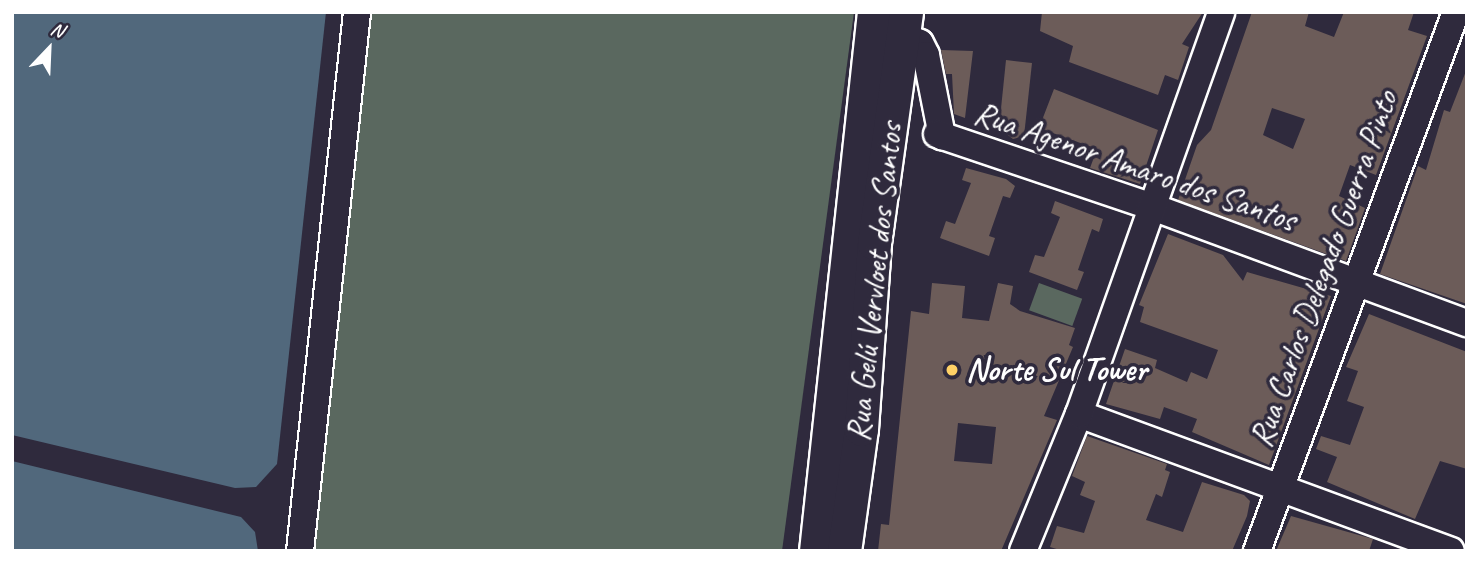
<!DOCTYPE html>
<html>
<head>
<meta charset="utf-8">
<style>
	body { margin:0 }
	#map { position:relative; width:1479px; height:563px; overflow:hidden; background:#2f2a3d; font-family:Caveat,sans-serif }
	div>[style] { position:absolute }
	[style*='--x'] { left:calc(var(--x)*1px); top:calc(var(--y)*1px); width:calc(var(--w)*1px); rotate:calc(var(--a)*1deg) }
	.green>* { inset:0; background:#5a685f; transform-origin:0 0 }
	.water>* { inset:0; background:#51687c }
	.building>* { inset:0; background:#6c5c59 }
	.roads { filter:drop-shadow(2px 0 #fff) drop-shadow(-2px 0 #fff) drop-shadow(0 2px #fff) drop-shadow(0 -2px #fff) }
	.minor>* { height:26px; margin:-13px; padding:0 13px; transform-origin:13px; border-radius:13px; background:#2f2a3d }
	.major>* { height:33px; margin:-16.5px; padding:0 16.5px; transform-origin:16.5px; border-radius:16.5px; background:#2f2a3d }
	.dots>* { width:19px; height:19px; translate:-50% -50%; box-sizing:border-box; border:4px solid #2f2a3d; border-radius:50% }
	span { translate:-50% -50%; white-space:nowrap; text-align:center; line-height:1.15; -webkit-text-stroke:7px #2f2a3d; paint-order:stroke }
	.street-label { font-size:33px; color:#fff }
	.poi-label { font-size:33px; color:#fff; font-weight:700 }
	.left { translate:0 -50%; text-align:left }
	.frame { position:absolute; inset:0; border:14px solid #fff; pointer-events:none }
	.north { position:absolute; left:14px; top:14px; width:70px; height:70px; -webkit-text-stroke:5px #2f2a3d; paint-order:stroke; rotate:23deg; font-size:19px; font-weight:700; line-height:28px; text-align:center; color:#fff }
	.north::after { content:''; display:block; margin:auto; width:24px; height:32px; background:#fff; clip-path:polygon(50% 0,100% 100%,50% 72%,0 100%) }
</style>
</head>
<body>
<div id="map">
	<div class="green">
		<div style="clip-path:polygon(357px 12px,854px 12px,782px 551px,302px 551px)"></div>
		<div style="left:1039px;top:283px;width:46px;height:29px;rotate:20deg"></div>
	</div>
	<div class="water">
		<div style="clip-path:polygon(12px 12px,326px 12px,277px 464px,256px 487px,235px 488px,12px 435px)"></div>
		<div style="clip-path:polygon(12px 461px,241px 517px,255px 532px,258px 551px,12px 551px)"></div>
	</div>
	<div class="building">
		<div style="clip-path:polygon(1042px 12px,1203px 12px,1182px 44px,1189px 47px,1178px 80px,1165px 75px,1158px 95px,1069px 62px,1073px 46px,1040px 31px)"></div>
		<div style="clip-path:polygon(evenodd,1252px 12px,1309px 12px,1305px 26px,1334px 37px,1344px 12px,1414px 12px,1408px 30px,1427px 36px,1376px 175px,1350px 165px,1339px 196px,1365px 208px,1346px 261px,1178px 200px,1197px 145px,1211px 130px,1252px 12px,1272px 108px,1305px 119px,1293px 149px,1263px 135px,1272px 108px)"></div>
		<div style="clip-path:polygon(941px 50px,973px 51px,965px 118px,954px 114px,952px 74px,946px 74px)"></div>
		<div style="clip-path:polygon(1006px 60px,1032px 63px,1024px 136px,1013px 139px,999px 128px)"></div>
		<div style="clip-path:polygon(1466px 71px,1467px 71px,1467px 304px,1380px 274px,1418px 166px,1426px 170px,1444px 110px,1450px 112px)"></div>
		<div style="clip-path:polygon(1054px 89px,1158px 130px,1140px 184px,1090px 168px,1097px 149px,1039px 128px)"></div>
		<div style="clip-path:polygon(966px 168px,1006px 179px,1015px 186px,1010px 198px,1003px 196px,989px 236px,995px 238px,989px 256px,940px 238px,946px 221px,955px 224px,971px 183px,962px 180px)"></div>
		<div style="clip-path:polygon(1055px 201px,1103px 219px,1099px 232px,1092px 229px,1078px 270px,1084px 272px,1077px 290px,1029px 272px,1035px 255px,1044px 257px,1060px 217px,1051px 213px)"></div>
		<div style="clip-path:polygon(1168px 234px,1223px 255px,1243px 281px,1247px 272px,1331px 296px,1269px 465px,1192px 432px,1197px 419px,1164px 407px,1160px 419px,1106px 404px,1125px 349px,1157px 360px,1155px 368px,1187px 382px,1191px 372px,1207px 379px,1218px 350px,1140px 322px,1144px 307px,1139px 305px)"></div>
		<div style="clip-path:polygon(evenodd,932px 283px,965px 286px,962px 318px,989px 321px,998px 283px,1013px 286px,1010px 304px,1020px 311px,1075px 328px,1069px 345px,1073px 347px,1044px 416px,1057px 420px,1001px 551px,878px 551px,881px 524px,889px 525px,911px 311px,929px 314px,932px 283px,958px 423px,996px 427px,992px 464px,954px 461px,958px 423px)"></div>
		<div style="clip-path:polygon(1369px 314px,1467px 352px,1467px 469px,1440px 461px,1415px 519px,1327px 482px,1337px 457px,1316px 449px,1321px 436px,1350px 445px,1364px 407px,1347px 401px,1358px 371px,1346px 367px)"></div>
		<div style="clip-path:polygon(1087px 436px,1167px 464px,1165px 470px,1170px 472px,1162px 497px,1156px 494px,1146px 520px,1183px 532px,1202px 482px,1244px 495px,1250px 501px,1247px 516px,1232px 551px,1063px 551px,1050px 547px,1057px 526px,1084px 533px,1095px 501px,1080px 495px,1085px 482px,1072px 476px)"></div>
		<div style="clip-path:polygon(1291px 516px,1373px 539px,1369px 551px,1276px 551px)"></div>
	</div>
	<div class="roads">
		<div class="minor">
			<div style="--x:903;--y:36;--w:18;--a:22"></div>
			<div style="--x:920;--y:43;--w:13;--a:63"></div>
			<div style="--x:926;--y:55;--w:83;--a:78.8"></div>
			<div style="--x:937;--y:134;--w:225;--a:18.7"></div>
			<div style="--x:1150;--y:206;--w:338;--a:20.3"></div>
			<div style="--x:1079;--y:414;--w:396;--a:20.2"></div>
			<div style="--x:300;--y:551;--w:542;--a:-83.96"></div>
			<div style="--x:1023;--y:551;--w:148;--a:-67.8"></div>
			<div style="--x:1079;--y:414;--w:426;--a:-70.5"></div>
			<div style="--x:1257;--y:551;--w:575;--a:-69.74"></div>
		</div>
		<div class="major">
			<div style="--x:816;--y:551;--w:542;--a:-83.86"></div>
			<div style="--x:844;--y:551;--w:123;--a:-82.1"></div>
			<div style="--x:861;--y:429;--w:186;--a:-86"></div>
			<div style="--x:874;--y:243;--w:233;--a:-82.1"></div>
		</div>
	</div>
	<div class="dots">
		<div style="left:952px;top:370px;background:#ffd166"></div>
	</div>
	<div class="street-label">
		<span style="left:1135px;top:167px;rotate:19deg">Rua Agenor Amaro dos Santos</span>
		<span style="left:1324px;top:269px;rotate:-70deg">Rua Carlos Delegado Guerra Pinto</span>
		<span style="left:875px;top:282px;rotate:-84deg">Rua Gelú Vervloet dos Santos</span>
	</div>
	<div class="poi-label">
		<span class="left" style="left:966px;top:370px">Norte Sul Tower</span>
	</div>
	<div class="frame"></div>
	<div class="north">N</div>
</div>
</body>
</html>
